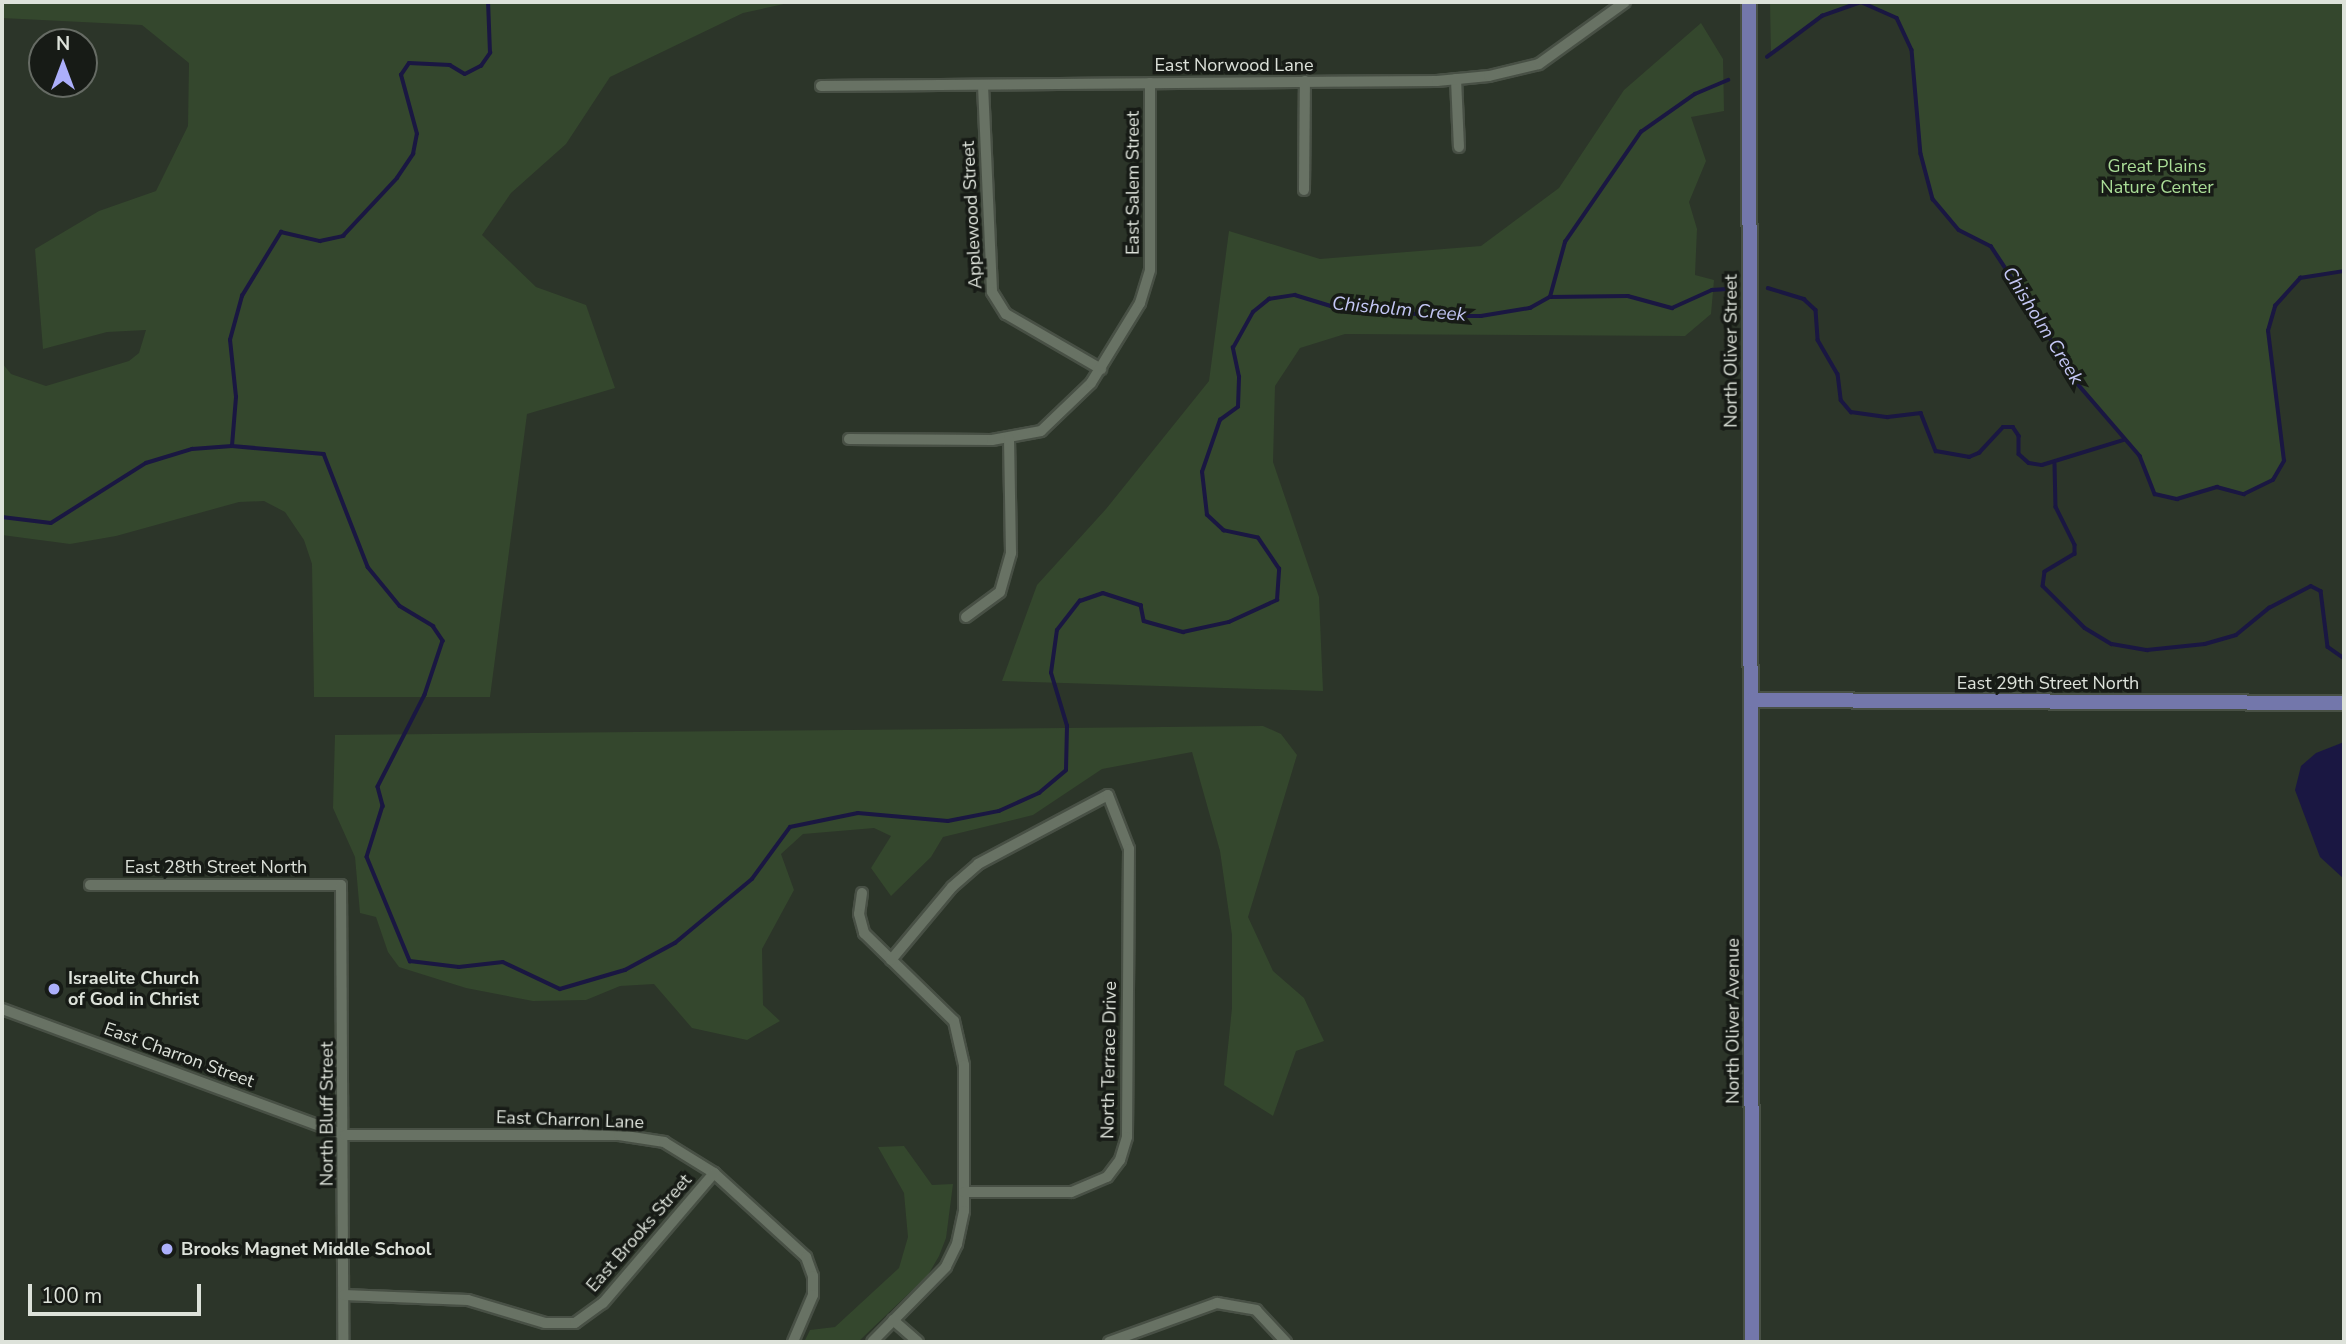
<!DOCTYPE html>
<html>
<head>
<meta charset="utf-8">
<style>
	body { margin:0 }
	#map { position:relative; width:2346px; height:1344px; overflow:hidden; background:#2c3529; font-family:"Nunito Sans",sans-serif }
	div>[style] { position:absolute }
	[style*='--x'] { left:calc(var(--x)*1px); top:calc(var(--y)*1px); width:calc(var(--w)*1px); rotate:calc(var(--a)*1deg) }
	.green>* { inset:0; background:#34472d }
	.water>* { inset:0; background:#1a1742 }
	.stream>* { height:3.5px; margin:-1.75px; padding:0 1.75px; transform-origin:1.75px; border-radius:1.75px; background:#1a1742 }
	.roads { filter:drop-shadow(2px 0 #485045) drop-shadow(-2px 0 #485045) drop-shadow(0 2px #485045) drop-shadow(0 -2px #485045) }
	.minor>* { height:10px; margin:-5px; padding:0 5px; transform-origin:5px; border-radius:5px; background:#687264 }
	.major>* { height:14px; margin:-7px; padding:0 7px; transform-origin:7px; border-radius:7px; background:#7377ab }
	.dots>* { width:19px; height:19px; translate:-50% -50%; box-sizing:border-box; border:4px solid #171b16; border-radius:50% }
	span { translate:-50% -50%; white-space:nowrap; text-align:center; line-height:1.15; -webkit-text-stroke:7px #171b16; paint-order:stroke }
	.street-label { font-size:18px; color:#dde2da }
	.park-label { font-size:18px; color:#aadd97 }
	.poi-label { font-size:18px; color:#dde2da; font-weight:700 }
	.left { translate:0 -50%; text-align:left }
	.water-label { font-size:19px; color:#c4c7f5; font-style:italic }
	.frame { position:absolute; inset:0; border:4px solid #dde2da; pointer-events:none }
	.north { position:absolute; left:28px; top:28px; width:70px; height:70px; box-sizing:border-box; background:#171b16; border:2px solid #666b64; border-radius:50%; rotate:0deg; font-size:19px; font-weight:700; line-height:28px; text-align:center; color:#dde2da }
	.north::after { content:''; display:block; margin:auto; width:24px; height:32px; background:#acaffb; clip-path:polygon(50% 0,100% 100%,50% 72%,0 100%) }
	.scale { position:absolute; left:28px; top:1284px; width:173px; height:32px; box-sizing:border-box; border:4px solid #dde2da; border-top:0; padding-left:9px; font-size:21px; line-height:24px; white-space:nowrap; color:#dde2da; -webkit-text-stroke:5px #171b16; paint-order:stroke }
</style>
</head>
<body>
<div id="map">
	<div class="green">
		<div style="clip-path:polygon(2px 2px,793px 2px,743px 13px,610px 77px,566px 144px,511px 193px,482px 235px,536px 287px,586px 305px,615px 388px,527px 414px,490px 697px,314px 697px,312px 564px,304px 540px,285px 512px,264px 501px,239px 502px,116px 536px,70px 544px,2px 535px,2px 363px,11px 374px,46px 386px,129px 361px,139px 353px,146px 330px,107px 332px,43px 349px,35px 249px,99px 211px,156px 191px,188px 126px,189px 63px,142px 25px,2px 18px)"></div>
		<div style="clip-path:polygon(1770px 2px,2344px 2px,2344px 271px,2300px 278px,2275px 306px,2268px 331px,2284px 461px,2273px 480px,2244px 494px,2217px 487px,2177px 499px,2155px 494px,2140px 456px,2071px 376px,2042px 323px,1991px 246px,1959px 230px,1933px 199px,1921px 154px,1912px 50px,1897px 18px,1861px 2px,1822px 16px,1771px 54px)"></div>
		<div style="clip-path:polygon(1701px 23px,1723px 59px,1724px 111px,1691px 117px,1706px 161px,1689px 202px,1697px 229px,1695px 275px,1714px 280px,1711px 314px,1685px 336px,1345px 334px,1300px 348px,1275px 386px,1273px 462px,1319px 597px,1323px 691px,1002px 681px,1037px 585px,1106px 509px,1209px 381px,1229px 231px,1320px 259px,1481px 246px,1559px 188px,1624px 90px)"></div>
		<div style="clip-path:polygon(1263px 726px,1281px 734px,1297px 755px,1248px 917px,1273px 971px,1304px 998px,1324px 1041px,1296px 1051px,1273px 1116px,1224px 1085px,1232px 1008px,1232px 935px,1220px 851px,1192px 752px,1102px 769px,1033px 815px,943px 837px,931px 857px,891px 896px,871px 868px,891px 836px,874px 828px,803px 834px,781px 854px,794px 890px,762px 949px,763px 1005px,780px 1021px,747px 1040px,692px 1028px,654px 984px,620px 986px,586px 1000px,533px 1001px,466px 988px,399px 967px,388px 952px,376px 917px,360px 913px,355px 857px,333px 808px,335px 735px)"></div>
		<div style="clip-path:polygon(904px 1146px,932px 1185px,953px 1184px,946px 1238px,939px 1256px,928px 1275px,858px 1342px,804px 1342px,810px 1330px,835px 1327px,899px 1268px,908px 1237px,904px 1193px,878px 1147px)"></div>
	</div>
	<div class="water">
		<div style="clip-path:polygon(2344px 742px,2344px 879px,2320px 857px,2295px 790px,2301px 766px,2316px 753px)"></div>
	</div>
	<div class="stream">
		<div style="--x:1767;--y:57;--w:69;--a:-36.7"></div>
		<div style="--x:1822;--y:16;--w:41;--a:-19.7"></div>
		<div style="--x:1861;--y:2;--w:39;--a:24"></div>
		<div style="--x:1897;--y:18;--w:35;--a:65"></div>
		<div style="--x:1912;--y:50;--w:104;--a:85.1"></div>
		<div style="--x:1921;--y:154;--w:47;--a:75.1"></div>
		<div style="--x:1933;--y:199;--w:40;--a:50"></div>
		<div style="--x:1959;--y:230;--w:36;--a:27"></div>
		<div style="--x:1991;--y:246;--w:92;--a:56.5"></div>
		<div style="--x:2042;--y:323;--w:60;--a:61.3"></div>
		<div style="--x:2071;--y:376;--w:106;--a:49.2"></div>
		<div style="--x:2140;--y:456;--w:41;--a:68.5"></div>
		<div style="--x:2155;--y:494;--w:23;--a:13"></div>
		<div style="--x:2177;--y:499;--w:42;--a:-16.7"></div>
		<div style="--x:2217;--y:487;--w:28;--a:15"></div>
		<div style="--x:2244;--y:494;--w:32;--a:-26"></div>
		<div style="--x:2273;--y:480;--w:22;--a:-60"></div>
		<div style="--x:2284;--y:461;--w:131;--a:-97"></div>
		<div style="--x:2268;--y:331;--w:26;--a:-74"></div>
		<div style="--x:2275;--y:306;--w:38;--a:-48"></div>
		<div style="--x:2300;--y:278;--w:45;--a:-9"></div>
		<div style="--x:1768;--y:288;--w:38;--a:17"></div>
		<div style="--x:1804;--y:299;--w:16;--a:43"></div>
		<div style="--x:1816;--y:310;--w:30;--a:86"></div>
		<div style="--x:1818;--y:340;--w:39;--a:60"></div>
		<div style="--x:1838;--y:374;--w:26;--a:83"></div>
		<div style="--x:1841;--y:400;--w:16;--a:50"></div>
		<div style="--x:1851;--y:412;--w:37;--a:8"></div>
		<div style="--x:1888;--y:417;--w:33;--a:-7"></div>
		<div style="--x:1921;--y:413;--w:41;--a:68.5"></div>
		<div style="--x:1936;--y:451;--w:34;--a:10"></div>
		<div style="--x:1969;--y:457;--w:11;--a:-22"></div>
		<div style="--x:1979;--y:453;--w:35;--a:-47"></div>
		<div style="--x:2003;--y:427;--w:10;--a:0"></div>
		<div style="--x:2013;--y:427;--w:11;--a:56"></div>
		<div style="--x:2019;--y:436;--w:18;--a:90"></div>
		<div style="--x:2019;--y:454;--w:13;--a:42"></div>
		<div style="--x:2029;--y:463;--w:13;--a:9"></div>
		<div style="--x:2042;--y:465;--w:86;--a:-17"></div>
		<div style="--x:1550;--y:297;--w:78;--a:-0.7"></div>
		<div style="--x:1628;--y:296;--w:46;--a:15.3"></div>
		<div style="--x:1672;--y:308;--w:44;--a:-24.2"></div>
		<div style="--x:1712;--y:290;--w:15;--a:-4"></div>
		<div style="--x:232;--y:446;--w:49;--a:-85.3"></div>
		<div style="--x:236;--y:397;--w:57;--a:-96"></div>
		<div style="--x:230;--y:340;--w:46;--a:-74.7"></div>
		<div style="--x:242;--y:296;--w:75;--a:-58.6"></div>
		<div style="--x:281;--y:232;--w:40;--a:13"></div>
		<div style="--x:320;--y:241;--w:24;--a:-12"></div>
		<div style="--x:343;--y:236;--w:79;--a:-47"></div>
		<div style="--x:397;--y:178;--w:29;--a:-56"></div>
		<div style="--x:413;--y:154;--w:20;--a:-79"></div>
		<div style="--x:417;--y:134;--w:61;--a:-105.2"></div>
		<div style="--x:401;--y:75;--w:14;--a:-56"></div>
		<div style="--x:409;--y:63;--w:41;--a:2.8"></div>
		<div style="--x:450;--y:65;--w:17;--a:31"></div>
		<div style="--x:465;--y:74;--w:18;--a:-27"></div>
		<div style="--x:481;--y:66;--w:16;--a:-55"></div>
		<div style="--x:490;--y:53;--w:51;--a:-92.2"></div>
		<div style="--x:2055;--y:464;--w:43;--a:88.7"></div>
		<div style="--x:2056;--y:507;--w:42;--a:63.4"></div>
		<div style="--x:2075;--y:545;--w:9;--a:90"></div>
		<div style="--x:2075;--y:554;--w:35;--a:149"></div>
		<div style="--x:2045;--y:572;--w:14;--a:98"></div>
		<div style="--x:2043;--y:586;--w:59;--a:45"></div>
		<div style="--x:2085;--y:628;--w:31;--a:31"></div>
		<div style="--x:2112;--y:644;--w:36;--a:10"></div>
		<div style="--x:2147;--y:650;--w:58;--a:-5.9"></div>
		<div style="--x:2205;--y:644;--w:32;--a:-16"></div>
		<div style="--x:2236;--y:635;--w:43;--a:-39.3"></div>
		<div style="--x:2269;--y:608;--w:47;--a:-27.6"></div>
		<div style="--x:2311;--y:586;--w:11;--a:27"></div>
		<div style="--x:2321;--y:591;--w:56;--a:82.9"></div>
		<div style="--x:2328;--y:647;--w:19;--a:35"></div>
		<div style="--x:2;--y:517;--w:49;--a:7"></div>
		<div style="--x:51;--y:523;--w:112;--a:-32.3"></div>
		<div style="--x:146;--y:463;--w:48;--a:-16.9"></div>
		<div style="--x:192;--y:449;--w:40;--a:-4.3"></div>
		<div style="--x:232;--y:446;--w:92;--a:5"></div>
		<div style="--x:324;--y:454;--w:121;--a:68.7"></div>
		<div style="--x:368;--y:567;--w:50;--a:50.6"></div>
		<div style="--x:400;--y:606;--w:39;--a:31"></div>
		<div style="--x:433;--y:626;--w:18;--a:56"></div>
		<div style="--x:443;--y:641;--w:57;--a:108.4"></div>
		<div style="--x:425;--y:695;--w:103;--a:117.1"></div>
		<div style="--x:378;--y:787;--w:20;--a:75"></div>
		<div style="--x:383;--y:806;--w:53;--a:107.4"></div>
		<div style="--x:367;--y:857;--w:113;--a:67.5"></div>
		<div style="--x:410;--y:961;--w:49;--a:7"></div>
		<div style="--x:459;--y:967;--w:44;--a:-6.5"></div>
		<div style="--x:503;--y:962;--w:63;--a:25.3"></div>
		<div style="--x:560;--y:989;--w:68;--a:-16.3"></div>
		<div style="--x:625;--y:970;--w:57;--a:-28.4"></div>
		<div style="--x:675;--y:943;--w:100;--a:-39.7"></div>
		<div style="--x:752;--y:879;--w:64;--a:-53.8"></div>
		<div style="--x:790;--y:827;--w:69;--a:-11.6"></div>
		<div style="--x:858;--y:813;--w:90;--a:5.1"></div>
		<div style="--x:948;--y:821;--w:52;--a:-11.1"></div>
		<div style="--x:999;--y:811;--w:44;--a:-24.2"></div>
		<div style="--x:1039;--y:793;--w:35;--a:-40"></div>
		<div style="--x:1066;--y:770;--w:44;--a:-88.7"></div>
		<div style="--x:1067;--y:726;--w:55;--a:-106.8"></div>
		<div style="--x:1051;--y:673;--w:43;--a:-82.1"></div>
		<div style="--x:1057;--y:630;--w:37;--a:-52"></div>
		<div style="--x:1080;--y:601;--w:24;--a:-19"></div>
		<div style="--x:1103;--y:593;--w:40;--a:18"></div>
		<div style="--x:1141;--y:605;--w:16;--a:79"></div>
		<div style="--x:1144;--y:621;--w:41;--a:15.8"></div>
		<div style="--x:1183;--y:632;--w:47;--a:-12.3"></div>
		<div style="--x:1229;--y:622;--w:53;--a:-24.6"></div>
		<div style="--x:1277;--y:600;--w:31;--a:-86"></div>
		<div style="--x:1279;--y:569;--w:37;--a:-124"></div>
		<div style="--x:1258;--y:538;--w:35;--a:-168"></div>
		<div style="--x:1224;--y:531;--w:23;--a:-137"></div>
		<div style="--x:1207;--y:515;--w:43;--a:-96.6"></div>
		<div style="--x:1202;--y:472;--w:55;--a:-70.9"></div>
		<div style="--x:1220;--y:420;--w:22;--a:-36"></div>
		<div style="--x:1238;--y:407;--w:30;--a:-88"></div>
		<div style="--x:1239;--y:377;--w:30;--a:-102"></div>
		<div style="--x:1233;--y:348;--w:41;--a:-60.9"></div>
		<div style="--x:1253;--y:312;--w:21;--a:-39"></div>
		<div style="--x:1269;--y:299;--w:26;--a:-9"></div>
		<div style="--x:1295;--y:295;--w:38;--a:17"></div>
		<div style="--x:1331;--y:306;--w:107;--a:5.3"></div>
		<div style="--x:1438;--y:316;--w:43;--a:0"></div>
		<div style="--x:1481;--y:316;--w:50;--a:-9.3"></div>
		<div style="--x:1530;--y:308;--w:23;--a:-29"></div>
		<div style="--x:1550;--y:297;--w:57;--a:-74.7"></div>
		<div style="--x:1565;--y:242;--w:134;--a:-55.4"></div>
		<div style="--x:1641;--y:132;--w:66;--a:-35.1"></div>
		<div style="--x:1695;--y:94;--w:36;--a:-23"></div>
	</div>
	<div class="roads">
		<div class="minor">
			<div style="--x:1456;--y:79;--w:68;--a:87.5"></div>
			<div style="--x:983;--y:85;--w:207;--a:87.5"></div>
			<div style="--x:992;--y:292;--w:26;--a:58"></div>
			<div style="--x:1006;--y:314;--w:110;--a:30.1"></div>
			<div style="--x:821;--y:86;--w:616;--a:-0.47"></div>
			<div style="--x:1437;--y:81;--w:52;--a:-5.5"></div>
			<div style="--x:1489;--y:76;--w:51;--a:-13.5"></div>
			<div style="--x:1539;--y:64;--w:106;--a:-35.8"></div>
			<div style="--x:1304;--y:190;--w:109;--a:-89.5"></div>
			<div style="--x:849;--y:439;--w:143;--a:0.4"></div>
			<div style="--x:992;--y:440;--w:50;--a:-10.4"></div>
			<div style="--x:1041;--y:431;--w:69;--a:-43.8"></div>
			<div style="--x:1091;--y:383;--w:94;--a:-58.5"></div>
			<div style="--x:1140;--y:303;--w:34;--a:-73"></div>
			<div style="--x:1150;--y:270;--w:187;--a:-90"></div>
			<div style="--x:966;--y:617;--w:42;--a:-36.3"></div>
			<div style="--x:1000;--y:592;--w:41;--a:-74.2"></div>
			<div style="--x:1011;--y:553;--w:115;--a:-91"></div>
			<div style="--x:90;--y:885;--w:251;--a:0"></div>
			<div style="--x:341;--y:885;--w:457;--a:89.7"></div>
			<div style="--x:862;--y:893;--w:21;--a:98"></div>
			<div style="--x:859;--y:914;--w:20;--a:75"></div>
			<div style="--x:864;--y:933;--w:126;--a:44.4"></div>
			<div style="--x:954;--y:1021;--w:45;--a:77.2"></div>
			<div style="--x:964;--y:1065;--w:146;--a:90"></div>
			<div style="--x:964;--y:1211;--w:34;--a:102"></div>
			<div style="--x:957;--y:1244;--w:25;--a:116"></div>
			<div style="--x:946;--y:1267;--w:105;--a:134.6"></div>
			<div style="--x:891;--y:960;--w:95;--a:-50.1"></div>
			<div style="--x:952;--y:887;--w:35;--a:-41"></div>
			<div style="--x:978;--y:864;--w:147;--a:-28"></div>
			<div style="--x:1108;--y:795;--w:58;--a:68.7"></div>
			<div style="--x:1129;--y:849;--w:288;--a:90.4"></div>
			<div style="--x:1127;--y:1137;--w:24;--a:107"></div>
			<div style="--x:1120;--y:1160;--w:21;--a:127"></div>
			<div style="--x:1107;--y:1177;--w:39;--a:157"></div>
			<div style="--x:1071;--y:1192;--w:107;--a:180"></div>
			<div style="--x:2;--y:1009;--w:365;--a:20.2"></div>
			<div style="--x:345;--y:1135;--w:274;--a:0"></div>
			<div style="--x:619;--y:1135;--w:46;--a:8.8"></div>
			<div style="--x:664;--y:1142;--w:59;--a:31.8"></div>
			<div style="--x:714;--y:1173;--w:125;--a:42.4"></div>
			<div style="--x:806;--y:1257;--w:20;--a:70"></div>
			<div style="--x:813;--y:1276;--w:19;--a:90"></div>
			<div style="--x:813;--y:1295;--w:51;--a:113.1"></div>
			<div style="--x:344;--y:1295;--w:124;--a:2.3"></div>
			<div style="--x:468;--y:1300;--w:80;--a:16.6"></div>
			<div style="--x:545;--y:1323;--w:30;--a:0"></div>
			<div style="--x:575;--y:1323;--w:34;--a:-36"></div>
			<div style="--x:603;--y:1303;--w:171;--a:-49.5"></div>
			<div style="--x:893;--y:1320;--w:33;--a:41"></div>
			<div style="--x:1109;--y:1342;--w:115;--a:-19.9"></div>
			<div style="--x:1217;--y:1303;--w:40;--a:10"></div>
			<div style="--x:1256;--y:1310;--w:44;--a:46.8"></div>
		</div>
		<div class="major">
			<div style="--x:1749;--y:2;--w:1340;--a:89.87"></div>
			<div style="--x:1752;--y:700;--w:592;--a:0.29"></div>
		</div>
	</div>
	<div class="dots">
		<div style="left:54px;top:989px;background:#acaffb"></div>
		<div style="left:167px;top:1249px;background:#acaffb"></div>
	</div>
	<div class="street-label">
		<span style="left:1234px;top:65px">East Norwood Lane</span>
		<span style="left:1133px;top:183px;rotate:-90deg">East Salem Street</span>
		<span style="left:972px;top:215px;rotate:-93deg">Applewood Street</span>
		<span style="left:1731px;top:351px;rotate:-90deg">North Oliver Street</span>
		<span style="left:2048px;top:683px">East 29th Street North</span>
		<span style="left:216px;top:867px">East 28th Street North</span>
		<span style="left:1733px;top:1021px;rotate:-90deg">North Oliver Avenue</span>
		<span style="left:179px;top:1055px;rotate:20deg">East Charron Street</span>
		<span style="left:1109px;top:1060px;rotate:-89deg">North Terrace Drive</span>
		<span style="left:327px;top:1114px;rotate:-90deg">North Bluff Street</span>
		<span style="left:570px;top:1120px;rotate:2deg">East Charron Lane</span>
		<span style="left:639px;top:1233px;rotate:-49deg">East Brooks Street</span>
	</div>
	<div class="park-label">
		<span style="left:2157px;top:177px">Great Plains<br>Nature Center</span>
	</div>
	<div class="poi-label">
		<span class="left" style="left:68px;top:989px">Israelite Church<br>of God in Christ</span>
		<span class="left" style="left:181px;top:1249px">Brooks Magnet Middle School</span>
	</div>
	<div class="water-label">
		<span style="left:1399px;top:310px;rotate:5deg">Chisholm Creek</span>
		<span style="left:2042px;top:326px;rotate:58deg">Chisholm Creek</span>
	</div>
	<div class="frame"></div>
	<div class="north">N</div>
	<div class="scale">100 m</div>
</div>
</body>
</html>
